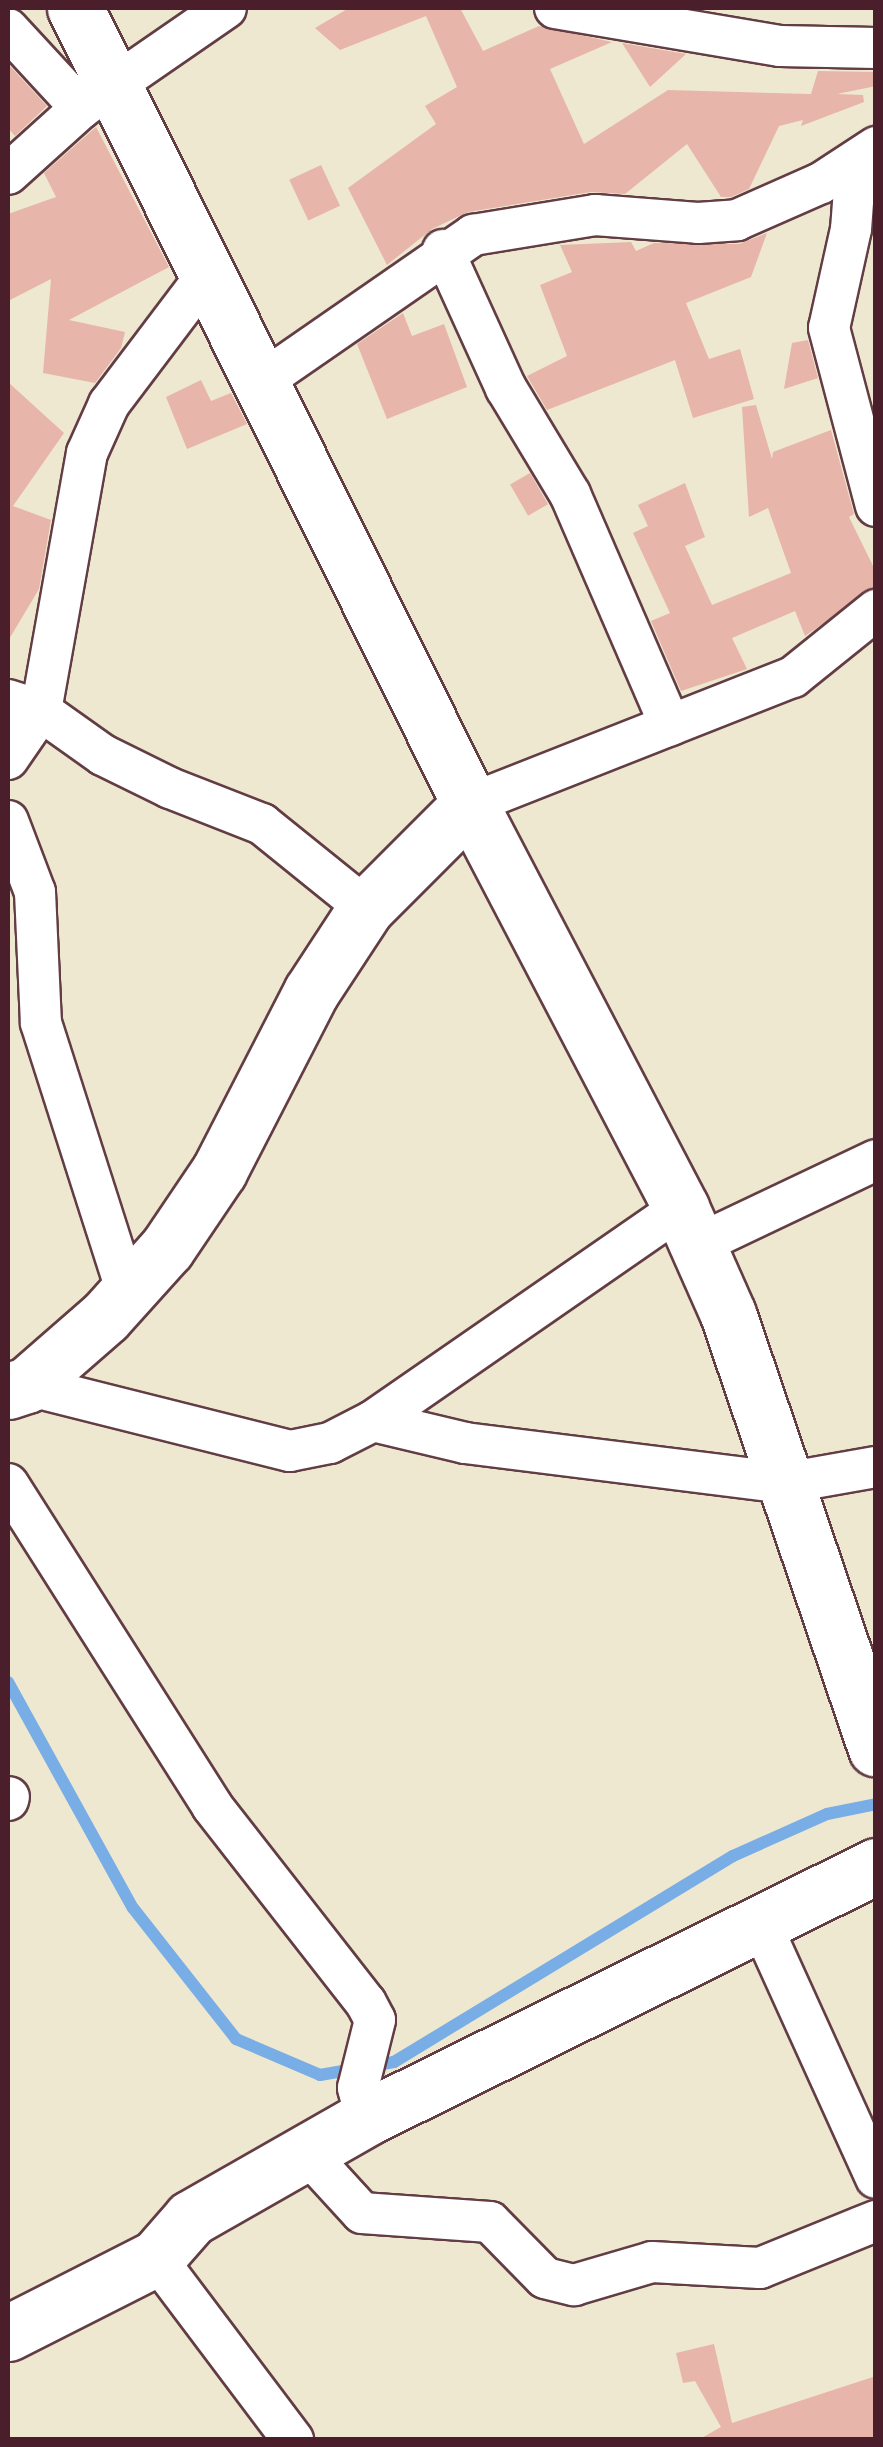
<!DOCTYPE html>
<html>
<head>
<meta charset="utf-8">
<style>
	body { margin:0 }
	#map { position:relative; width:883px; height:2447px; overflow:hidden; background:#eee8d0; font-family:Cardo,serif }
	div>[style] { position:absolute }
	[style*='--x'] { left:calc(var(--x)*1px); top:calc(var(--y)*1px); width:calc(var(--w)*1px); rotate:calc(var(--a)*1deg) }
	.stream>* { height:12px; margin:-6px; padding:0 6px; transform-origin:6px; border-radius:6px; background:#78ade6 }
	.building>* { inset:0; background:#e7b5aa; transform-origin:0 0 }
	.roads { filter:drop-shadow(2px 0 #633d44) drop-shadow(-2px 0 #633d44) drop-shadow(0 2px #633d44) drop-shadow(0 -2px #633d44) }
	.street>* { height:40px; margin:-20px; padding:0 20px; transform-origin:20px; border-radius:20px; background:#fff }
	.secondary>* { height:55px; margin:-27.5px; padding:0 27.5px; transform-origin:27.5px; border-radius:27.5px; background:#fff }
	span { translate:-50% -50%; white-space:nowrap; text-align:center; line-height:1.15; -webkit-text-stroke:9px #f6f6f2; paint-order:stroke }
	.frame { position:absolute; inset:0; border:10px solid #4a1f2b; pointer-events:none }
</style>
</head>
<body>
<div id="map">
	<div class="stream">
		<div style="--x:8;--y:1682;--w:258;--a:61.1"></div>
		<div style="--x:133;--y:1908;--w:167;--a:51.8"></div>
		<div style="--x:236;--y:2039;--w:91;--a:23.2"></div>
		<div style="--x:320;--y:2075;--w:75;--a:-10"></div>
		<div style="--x:394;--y:2062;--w:397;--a:-31.3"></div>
		<div style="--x:733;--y:1856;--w:103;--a:-24.1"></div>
		<div style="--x:827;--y:1814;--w:50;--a:-11.5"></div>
	</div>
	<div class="building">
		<div style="clip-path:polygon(349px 8px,460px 8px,483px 51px,539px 26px,612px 42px,550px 69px,584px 144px,668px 90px,811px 94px,818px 71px,876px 72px,876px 86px,837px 94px,863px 95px,864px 102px,801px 126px,803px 120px,779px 126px,749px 189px,731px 197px,721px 197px,687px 144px,625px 194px,591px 192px,468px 212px,432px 229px,387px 265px,348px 188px,436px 124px,425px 106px,457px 87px,426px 16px,340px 50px,315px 28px)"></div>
		<div style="clip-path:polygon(622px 43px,686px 54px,650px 87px)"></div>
		<div style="clip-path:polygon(8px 64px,47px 106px,15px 136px,8px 128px)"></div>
		<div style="clip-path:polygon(96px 127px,169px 267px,69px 320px,125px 332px,121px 348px,95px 383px,43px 373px,51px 279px,8px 301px,8px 214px,56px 197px,44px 173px)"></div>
		<div style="left:321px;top:165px;width:45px;height:35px;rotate:65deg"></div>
		<div style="clip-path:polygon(767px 233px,751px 277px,686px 303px,709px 359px,740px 349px,754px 399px,693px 418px,675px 360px,547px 410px,527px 376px,567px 356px,540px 285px,572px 272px,560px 245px,631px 242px,636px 251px,654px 243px,739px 244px)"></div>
		<div style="clip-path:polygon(403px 313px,412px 336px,444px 324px,467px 387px,387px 419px,357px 344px)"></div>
		<div style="clip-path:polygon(808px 340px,818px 378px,784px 389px,792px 343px)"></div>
		<div style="clip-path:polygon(201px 380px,211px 401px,231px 393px,247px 424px,187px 449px,166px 397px)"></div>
		<div style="clip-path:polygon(8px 382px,64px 433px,13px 506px,51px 520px,39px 589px,8px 641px)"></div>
		<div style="clip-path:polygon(756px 405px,772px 459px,773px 452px,831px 430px,854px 514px,849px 517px,876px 572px,876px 587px,805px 636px,795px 611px,732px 638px,747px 669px,681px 691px,651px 621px,670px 613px,633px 533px,648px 526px,638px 505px,685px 483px,705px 537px,685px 546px,712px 605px,791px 573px,768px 508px,749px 517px,742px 407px)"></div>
		<div style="left:530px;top:473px;width:36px;height:23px;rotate:60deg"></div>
		<div style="clip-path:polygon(714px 2344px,732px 2423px,876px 2376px,876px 2440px,698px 2440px,721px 2427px,695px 2381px,683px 2383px,676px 2353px)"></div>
	</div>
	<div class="roads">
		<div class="street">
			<div style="--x:555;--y:8;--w:228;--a:9.6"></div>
			<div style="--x:780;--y:46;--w:96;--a:1.2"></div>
			<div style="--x:8;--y:29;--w:108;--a:47.3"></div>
			<div style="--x:856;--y:163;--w:66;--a:94.3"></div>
			<div style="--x:851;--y:229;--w:101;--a:102.5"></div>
			<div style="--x:829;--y:328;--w:184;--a:75.2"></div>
			<div style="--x:8;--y:174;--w:98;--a:-42.1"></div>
			<div style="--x:81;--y:108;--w:176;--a:-34.6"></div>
			<div style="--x:443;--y:250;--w:152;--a:65.5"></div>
			<div style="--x:506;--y:388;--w:124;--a:58.9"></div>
			<div style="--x:570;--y:494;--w:252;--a:66.6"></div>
			<div style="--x:258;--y:384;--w:262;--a:-34.7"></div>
			<div style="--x:473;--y:235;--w:124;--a:-9.3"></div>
			<div style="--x:595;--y:215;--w:103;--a:4.4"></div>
			<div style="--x:698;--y:223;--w:39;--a:-4"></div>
			<div style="--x:737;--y:220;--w:92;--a:-23.8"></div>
			<div style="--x:821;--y:183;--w:66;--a:-33.2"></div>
			<div style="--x:8;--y:700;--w:35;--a:18"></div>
			<div style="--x:41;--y:711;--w:76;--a:35.4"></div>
			<div style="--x:103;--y:755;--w:75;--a:26.2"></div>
			<div style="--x:170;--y:788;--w:99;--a:21.4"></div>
			<div style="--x:262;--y:824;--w:134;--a:38.9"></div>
			<div style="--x:8;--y:759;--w:58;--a:-55.5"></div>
			<div style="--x:41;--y:711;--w:262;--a:-79.9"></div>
			<div style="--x:87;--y:453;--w:54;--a:-65.8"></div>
			<div style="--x:109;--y:404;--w:159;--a:-52.9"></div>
			<div style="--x:470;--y:804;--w:347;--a:-21.5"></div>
			<div style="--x:793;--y:677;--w:107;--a:-38.9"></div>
			<div style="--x:8;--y:821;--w:76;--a:69.2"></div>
			<div style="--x:35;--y:892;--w:131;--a:87.4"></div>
			<div style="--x:41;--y:1023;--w:283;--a:72.3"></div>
			<div style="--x:697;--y:1245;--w:198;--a:-25.4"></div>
			<div style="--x:27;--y:1385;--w:271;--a:14.1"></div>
			<div style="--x:290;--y:1451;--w:41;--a:-11.3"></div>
			<div style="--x:330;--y:1443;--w:48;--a:-27.1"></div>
			<div style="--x:373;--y:1421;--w:374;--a:-34.7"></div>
			<div style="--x:373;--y:1421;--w:95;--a:13.4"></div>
			<div style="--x:465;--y:1443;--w:322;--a:7.1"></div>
			<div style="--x:785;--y:1483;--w:92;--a:-10"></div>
			<div style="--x:8;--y:1484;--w:381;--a:57.6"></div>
			<div style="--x:212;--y:1806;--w:250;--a:52"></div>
			<div style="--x:366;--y:2003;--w:19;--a:62"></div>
			<div style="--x:375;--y:2020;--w:70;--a:104"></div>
			<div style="--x:358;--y:2088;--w:31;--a:75"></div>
			<div style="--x:8;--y:1800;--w:3;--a:-72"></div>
			<div style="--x:759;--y:1920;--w:283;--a:65.6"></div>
			<div style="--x:307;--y:2153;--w:81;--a:47.5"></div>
			<div style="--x:362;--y:2213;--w:128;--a:4"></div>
			<div style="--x:490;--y:2222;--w:78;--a:45.5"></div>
			<div style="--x:545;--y:2278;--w:30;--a:14"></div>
			<div style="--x:574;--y:2285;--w:81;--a:-16.4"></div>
			<div style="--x:652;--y:2262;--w:108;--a:3.2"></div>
			<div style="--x:760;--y:2268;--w:125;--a:-22.1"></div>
			<div style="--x:156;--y:2258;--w:228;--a:53"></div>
		</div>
		<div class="secondary">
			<div style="--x:75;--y:8;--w:889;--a:63.61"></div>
			<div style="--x:470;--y:804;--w:456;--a:62.4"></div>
			<div style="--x:681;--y:1208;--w:116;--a:66.1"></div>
			<div style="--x:728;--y:1314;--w:459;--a:71.2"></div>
			<div style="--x:8;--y:1391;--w:20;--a:-18"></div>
			<div style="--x:27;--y:1385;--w:103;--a:-41.1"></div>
			<div style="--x:105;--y:1317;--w:93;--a:-48.1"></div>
			<div style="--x:167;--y:1248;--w:93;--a:-56"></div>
			<div style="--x:219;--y:1171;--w:201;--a:-62.8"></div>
			<div style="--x:311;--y:992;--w:100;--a:-56.8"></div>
			<div style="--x:366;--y:908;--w:147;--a:-45"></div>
			<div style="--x:8;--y:2333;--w:166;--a:-26.9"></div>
			<div style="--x:156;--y:2258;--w:53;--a:-48.8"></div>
			<div style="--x:191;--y:2218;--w:202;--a:-29.7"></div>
			<div style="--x:366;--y:2118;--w:569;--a:-26.29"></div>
		</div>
	</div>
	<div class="frame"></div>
</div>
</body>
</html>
